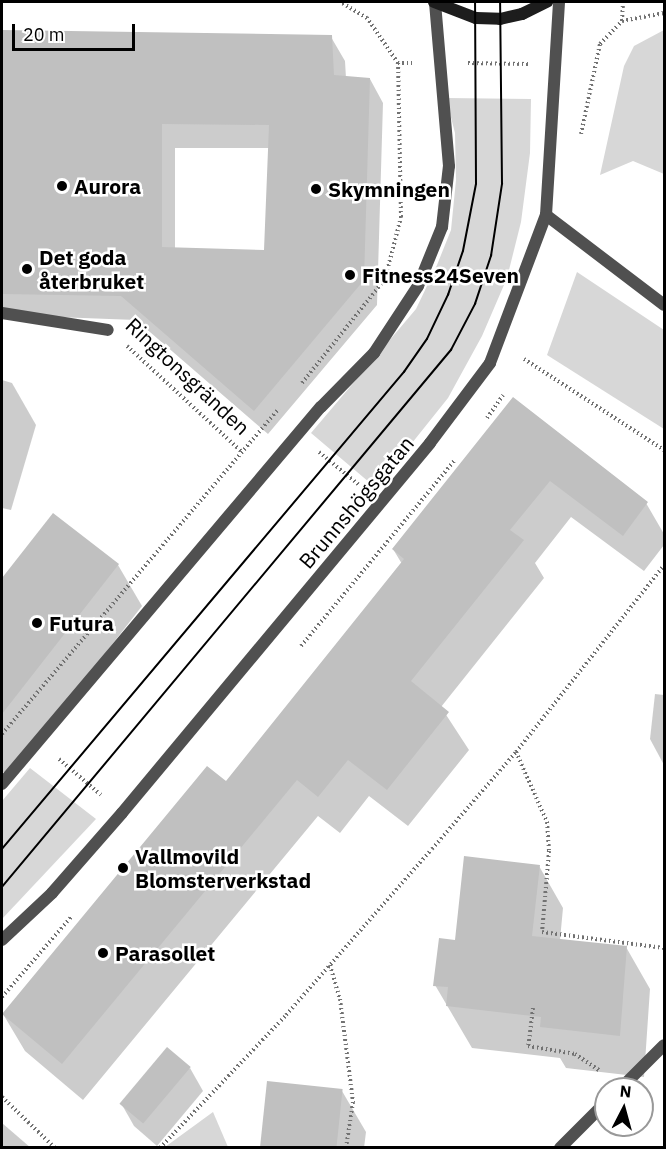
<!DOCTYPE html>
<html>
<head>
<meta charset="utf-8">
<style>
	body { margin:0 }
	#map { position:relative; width:666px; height:1149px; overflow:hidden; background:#fff; font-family:"IBM Plex Sans",sans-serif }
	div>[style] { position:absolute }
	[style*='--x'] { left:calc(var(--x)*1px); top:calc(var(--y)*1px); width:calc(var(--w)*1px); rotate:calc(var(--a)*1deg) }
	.green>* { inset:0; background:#d7d7d7 }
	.shadow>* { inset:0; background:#0003 }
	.building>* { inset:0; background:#c0c0c0; transform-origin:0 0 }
	.path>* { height:4px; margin-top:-2px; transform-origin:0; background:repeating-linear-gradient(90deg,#727272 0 1.5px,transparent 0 4.5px) }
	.lane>* { height:12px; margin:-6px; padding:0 6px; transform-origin:6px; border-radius:6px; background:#505050 }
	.street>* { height:12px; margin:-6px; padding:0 6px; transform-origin:6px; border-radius:6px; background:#505050 }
	.secondary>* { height:12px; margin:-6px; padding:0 6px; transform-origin:6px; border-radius:6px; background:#1d1d1d }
	.tram>* { height:1.5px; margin:-0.75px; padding:0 0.75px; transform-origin:0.75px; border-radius:0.75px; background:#000 }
	.dots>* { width:16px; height:16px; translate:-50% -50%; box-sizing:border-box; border:3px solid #fff; border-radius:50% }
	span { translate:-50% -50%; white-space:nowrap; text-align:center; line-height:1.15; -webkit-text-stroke:5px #fff; paint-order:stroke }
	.poi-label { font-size:21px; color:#000; font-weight:700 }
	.left { translate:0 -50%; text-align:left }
	.street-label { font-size:21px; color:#000 }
	.frame { position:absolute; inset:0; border:3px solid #000; pointer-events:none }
	.north { position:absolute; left:594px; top:1077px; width:60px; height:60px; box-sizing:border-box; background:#fff; border:2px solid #999; border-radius:50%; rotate:6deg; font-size:16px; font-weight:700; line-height:24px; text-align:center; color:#000 }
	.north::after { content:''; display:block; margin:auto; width:21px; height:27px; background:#000; clip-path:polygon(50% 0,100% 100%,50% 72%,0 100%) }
	.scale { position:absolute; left:12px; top:24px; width:123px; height:27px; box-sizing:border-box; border:3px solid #000; border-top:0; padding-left:8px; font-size:18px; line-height:21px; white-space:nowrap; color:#000; -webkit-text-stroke:4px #fff; paint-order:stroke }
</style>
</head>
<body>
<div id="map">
	<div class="green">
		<div style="clip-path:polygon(664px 30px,664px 174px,633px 161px,600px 175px,624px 66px,634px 46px)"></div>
		<div style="clip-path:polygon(446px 98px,531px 99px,530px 153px,521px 222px,507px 278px,482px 336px,448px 398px,376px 488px,311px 433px,416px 309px,437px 265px,451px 230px,456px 180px,455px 133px)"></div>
		<div style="clip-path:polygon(577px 272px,664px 330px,664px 429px,547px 355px)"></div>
		<div style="clip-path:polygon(30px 768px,96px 819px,2px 919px,2px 801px)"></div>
		<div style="clip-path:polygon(213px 1112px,228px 1147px,165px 1147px)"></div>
	</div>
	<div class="shadow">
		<div style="clip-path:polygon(evenodd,2px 31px,331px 37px,345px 61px,346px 78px,370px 79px,383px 103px,377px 305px,268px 434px,136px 320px,2px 315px,2px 31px,175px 148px,269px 148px,265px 252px,175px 249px,175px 148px)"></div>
		<div style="clip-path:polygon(2px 380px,12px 383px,36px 425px,11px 510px,2px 508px)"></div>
		<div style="clip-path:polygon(513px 399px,646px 503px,664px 534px,664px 545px,644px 571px,571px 517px,535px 563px,544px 578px,441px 707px,469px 750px,408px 826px,369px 796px,340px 833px,318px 816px,83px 1100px,25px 1051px,3px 1014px,226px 783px,402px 564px,393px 549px)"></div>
		<div style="clip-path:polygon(53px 515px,118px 565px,142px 606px,9px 777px,2px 771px,2px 581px)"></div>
		<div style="clip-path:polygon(655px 694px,664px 695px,664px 765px,650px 739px)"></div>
		<div style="clip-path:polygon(539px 866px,563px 908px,560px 940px,626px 947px,650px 989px,644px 1077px,566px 1068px,560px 1058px,472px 1048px,435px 985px,456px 942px)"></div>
		<div style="clip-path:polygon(190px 1068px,203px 1091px,157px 1146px,134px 1126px,121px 1103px)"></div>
		<div style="clip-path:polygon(342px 1091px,366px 1132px,364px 1148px,261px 1148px)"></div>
		<div style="clip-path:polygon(2px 1123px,31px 1148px,2px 1148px)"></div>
	</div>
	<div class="building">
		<div style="clip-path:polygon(evenodd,2px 30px,332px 35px,334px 75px,370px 78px,364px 280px,254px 411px,121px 296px,2px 294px,2px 30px,162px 124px,269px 125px,264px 250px,162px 247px,162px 124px)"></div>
		<div style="clip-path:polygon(513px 397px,648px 502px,623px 536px,550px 481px,510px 530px,524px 540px,411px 681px,449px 712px,387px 790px,348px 760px,318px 797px,297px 780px,62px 1064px,2px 1014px,207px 766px,226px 781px,404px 559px,392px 549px)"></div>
		<div style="clip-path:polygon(53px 513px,119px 564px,2px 714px,2px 578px)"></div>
		<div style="clip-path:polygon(464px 856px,540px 865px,532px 936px,627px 946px,620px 1036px,540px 1027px,541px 1017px,446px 1006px,448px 987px,433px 986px,439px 938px,455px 940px)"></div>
		<div style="left:167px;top:1047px;width:31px;height:74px;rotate:40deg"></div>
		<div style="left:267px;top:1081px;width:76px;height:67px;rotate:6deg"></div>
	</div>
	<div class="path">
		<div style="--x:622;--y:21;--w:19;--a:-87"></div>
		<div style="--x:398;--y:63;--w:14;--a:0"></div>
		<div style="--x:468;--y:63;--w:61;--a:0.9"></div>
		<div style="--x:581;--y:134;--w:92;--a:-78.1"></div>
		<div style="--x:600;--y:44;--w:32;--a:-46"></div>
		<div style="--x:622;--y:21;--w:43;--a:-10.8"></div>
		<div style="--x:127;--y:346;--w:156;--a:42.7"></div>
		<div style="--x:524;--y:359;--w:167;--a:33"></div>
		<div style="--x:302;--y:383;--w:133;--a:-51.4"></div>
		<div style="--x:385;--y:279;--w:64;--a:-75.5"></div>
		<div style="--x:401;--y:217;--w:154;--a:-91.1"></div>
		<div style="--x:398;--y:63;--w:55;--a:-124.6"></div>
		<div style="--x:367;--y:18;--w:31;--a:-149"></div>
		<div style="--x:487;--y:418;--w:28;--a:-55"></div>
		<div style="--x:319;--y:452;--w:52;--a:39.5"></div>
		<div style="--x:301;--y:646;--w:241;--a:-50.4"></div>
		<div style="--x:2;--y:734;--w:427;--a:-49.6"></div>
		<div style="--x:516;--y:752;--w:77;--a:66.1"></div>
		<div style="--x:547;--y:822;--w:29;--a:86"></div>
		<div style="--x:549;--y:851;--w:81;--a:94.9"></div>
		<div style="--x:542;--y:932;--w:123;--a:7.5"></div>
		<div style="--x:59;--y:759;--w:55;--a:40.6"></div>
		<div style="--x:330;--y:965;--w:35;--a:74"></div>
		<div style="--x:340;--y:999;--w:104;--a:82.8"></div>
		<div style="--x:353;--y:1102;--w:47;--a:98.7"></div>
		<div style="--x:2;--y:997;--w:106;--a:-49.2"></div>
		<div style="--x:533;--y:1008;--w:38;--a:97"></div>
		<div style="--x:528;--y:1046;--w:48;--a:9.7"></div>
		<div style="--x:575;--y:1054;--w:30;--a:34"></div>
		<div style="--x:2;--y:1097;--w:74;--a:43.9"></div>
		<div style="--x:160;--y:1148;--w:183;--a:-46.5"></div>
		<div style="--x:286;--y:1015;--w:221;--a:-48.7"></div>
		<div style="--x:432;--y:849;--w:128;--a:-49.1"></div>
		<div style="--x:516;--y:752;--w:238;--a:-51.6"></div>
	</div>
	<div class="lane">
		<div style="--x:546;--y:215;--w:148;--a:37.3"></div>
		<div style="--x:2;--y:313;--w:107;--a:9.1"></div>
		<div style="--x:620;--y:1089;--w:62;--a:-45"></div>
		<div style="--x:560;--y:1148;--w:65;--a:-45"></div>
	</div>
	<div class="street">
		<div style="--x:2;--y:784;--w:494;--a:-49.8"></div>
		<div style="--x:321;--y:407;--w:76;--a:-45.5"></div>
		<div style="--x:374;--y:353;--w:80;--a:-56.7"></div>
		<div style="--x:418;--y:286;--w:64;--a:-67.9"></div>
		<div style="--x:442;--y:227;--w:61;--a:-83.5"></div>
		<div style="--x:449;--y:166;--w:165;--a:-94.9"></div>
		<div style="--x:2;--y:940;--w:69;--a:-43.2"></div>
		<div style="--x:52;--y:893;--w:106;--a:-48.8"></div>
		<div style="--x:122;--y:813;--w:481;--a:-50.2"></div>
		<div style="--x:430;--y:443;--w:100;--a:-53.1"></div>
		<div style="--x:490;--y:363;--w:158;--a:-69.3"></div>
		<div style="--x:546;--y:215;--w:213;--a:-86.5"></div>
	</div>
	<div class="secondary">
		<div style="--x:434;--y:2;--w:45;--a:20.9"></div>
		<div style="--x:476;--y:18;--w:24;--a:2"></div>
		<div style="--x:500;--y:19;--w:23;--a:-13"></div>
		<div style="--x:522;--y:14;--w:28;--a:-26"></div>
	</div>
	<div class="tram">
		<div style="--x:2;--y:849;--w:624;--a:-49.88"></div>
		<div style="--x:404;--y:372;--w:40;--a:-55.1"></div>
		<div style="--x:427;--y:339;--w:49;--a:-64.5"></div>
		<div style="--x:448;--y:295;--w:46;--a:-71.2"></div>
		<div style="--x:463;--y:251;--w:68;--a:-79"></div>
		<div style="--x:476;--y:184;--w:182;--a:-90.3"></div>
		<div style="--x:2;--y:887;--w:700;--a:-50.1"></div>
		<div style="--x:451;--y:350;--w:52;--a:-62.4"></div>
		<div style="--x:475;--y:304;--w:51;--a:-71.6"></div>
		<div style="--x:491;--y:256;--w:73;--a:-81.3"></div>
		<div style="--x:502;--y:184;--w:182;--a:-90.6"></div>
	</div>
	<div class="dots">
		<div style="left:62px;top:186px;background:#000"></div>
		<div style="left:316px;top:189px;background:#000"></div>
		<div style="left:27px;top:269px;background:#000"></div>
		<div style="left:350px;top:275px;background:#000"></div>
		<div style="left:37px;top:623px;background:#000"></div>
		<div style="left:123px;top:868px;background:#000"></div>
		<div style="left:103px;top:953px;background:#000"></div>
	</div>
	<div class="poi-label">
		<span class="left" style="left:74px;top:186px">Aurora</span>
		<span class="left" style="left:328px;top:189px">Skymningen</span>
		<span class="left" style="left:39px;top:269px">Det goda<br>återbruket</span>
		<span class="left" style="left:362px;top:275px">Fitness24Seven</span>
		<span class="left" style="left:49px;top:623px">Futura</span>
		<span class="left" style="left:135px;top:868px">Vallmovild<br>Blomsterverkstad</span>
		<span class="left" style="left:115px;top:953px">Parasollet</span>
	</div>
	<div class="street-label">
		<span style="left:188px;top:376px;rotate:43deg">Ringtonsgränden</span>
		<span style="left:356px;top:502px;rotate:-50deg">Brunnshögsgatan</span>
	</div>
	<div class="frame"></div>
	<div class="north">N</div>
	<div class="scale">20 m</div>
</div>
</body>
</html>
